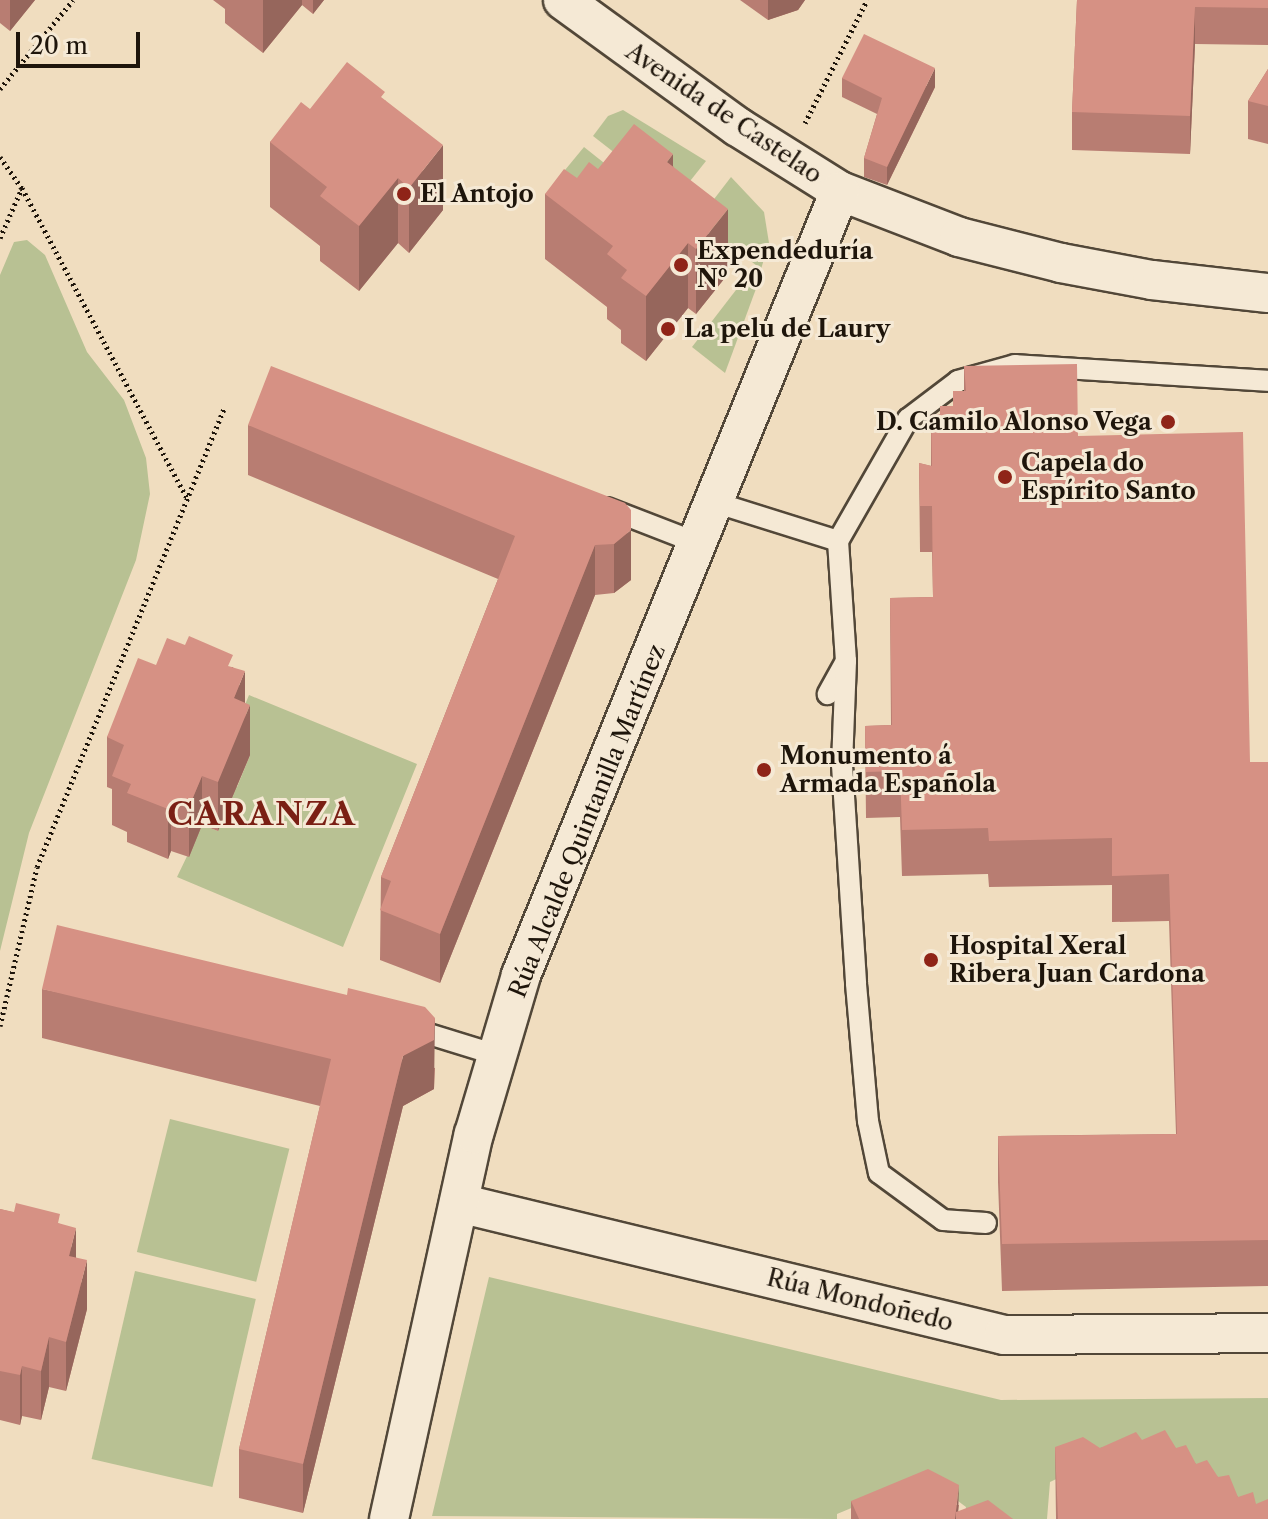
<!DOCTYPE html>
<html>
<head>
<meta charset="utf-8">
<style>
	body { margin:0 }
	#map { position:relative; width:1268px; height:1519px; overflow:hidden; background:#f0ddbf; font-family:"Libre Caslon Text",serif }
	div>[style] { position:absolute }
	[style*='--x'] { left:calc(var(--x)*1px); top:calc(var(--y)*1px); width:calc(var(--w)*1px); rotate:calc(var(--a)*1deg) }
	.green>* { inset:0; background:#b8c193; transform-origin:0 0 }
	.path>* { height:5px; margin-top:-2.5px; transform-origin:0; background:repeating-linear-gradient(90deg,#1e150b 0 2px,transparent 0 6px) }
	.roads { filter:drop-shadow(2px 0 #524738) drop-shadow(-2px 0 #524738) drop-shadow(0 2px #524738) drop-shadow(0 -2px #524738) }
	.lane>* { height:20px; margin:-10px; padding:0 10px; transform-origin:10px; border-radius:10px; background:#f5e9d5 }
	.street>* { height:38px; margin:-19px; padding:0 19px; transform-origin:19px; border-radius:19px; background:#f5e9d5 }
	.wall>* { inset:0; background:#b87d72 }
	.shaded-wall>* { inset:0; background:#96665c }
	.building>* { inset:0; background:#d69184 }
	.dots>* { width:22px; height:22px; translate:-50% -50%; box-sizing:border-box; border:4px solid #f5e9d5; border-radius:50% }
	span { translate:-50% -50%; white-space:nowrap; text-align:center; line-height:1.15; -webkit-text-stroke:6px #f5e9d5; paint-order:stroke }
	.street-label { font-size:24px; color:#1e150b }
	.poi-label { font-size:24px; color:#1e150b; font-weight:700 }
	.left { translate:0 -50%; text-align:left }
	.right { translate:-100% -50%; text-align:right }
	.district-label { font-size:32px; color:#7a1f14; font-weight:700; letter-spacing:2px }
	.scale { position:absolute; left:16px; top:32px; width:124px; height:36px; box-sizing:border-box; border:4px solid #1e150b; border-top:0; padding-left:10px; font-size:24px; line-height:28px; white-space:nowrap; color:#1e150b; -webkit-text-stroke:6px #f5e9d5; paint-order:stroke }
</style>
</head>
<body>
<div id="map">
	<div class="green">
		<div style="clip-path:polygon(623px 110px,706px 161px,675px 200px,593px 136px,608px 116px)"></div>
		<div style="clip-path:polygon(584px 147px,623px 178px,551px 187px)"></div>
		<div style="clip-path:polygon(731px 177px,764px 212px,769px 243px,761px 269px,698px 220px)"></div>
		<div style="clip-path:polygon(27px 240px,45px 255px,87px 352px,124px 400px,146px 458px,150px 494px,136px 560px,29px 833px,0 951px,0 275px,14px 242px)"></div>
		<div style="clip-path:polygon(746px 277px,757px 286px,725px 373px,692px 347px)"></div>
		<div style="clip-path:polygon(249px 695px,417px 764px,343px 947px,177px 877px,202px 825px,218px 831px,229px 804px,220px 781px,237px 787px,250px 755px,239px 719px)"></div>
		<div style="left:170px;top:1119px;width:123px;height:137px;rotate:14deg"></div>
		<div style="left:135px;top:1271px;width:124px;height:193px;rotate:13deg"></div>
		<div style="clip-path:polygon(489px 1277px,1001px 1400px,1268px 1398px,1268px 1519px,1088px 1464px,1050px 1482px,1047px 1519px,964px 1519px,966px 1507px,926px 1477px,837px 1514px,837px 1519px,432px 1516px)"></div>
	</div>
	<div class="path">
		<div style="--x:0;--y:89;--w:115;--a:-50.6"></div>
		<div style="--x:805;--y:123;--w:138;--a:-63.2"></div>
		<div style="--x:0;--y:157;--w:38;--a:55"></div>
		<div style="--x:22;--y:188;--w:351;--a:62"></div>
		<div style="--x:0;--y:238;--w:55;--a:-66.3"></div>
		<div style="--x:0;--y:1026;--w:163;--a:-76.9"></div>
		<div style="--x:37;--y:867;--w:496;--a:-67.8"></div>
	</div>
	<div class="roads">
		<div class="lane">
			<div style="--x:717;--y:503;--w:127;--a:17.4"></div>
			<div style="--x:838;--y:541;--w:120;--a:86.2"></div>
			<div style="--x:846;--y:661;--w:38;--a:119"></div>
			<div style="--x:607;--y:508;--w:100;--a:21.2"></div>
			<div style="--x:838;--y:541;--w:141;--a:-60.2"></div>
			<div style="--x:908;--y:419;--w:63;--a:-37.2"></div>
			<div style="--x:958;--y:381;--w:59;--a:-15.7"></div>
			<div style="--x:1015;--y:365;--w:254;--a:3.6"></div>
			<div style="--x:846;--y:661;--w:104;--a:92.2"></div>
			<div style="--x:842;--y:765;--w:219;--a:86.3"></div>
			<div style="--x:856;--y:984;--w:138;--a:85"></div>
			<div style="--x:868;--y:1121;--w:53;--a:78.1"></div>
			<div style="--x:879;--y:1173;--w:79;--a:36.3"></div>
			<div style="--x:943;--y:1220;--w:43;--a:4"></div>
			<div style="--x:409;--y:1028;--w:92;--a:17.1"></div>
		</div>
		<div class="street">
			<div style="--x:563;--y:0;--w:216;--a:36"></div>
			<div style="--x:738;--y:127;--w:120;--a:32.1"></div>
			<div style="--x:840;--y:191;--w:128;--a:21.1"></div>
			<div style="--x:959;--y:237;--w:105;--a:14.3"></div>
			<div style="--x:1061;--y:263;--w:93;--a:10.6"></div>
			<div style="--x:1152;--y:280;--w:117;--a:6.4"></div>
			<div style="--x:459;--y:1203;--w:561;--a:13.61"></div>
			<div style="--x:1004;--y:1335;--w:264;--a:-0.4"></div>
			<div style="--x:389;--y:1519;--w:394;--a:-77.6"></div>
			<div style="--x:474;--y:1134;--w:166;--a:-73.5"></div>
			<div style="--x:521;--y:975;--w:846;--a:-67.86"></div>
		</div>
	</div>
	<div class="wall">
		<div style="clip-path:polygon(0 0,35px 0,10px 31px,0 23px)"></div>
		<div style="clip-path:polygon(213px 0,324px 0,313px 14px,302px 5px,263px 53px,225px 23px,225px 9px)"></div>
		<div style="clip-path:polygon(740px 0,805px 0,798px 10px,768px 20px)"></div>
		<div style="clip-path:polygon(1077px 0,1268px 0,1268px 45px,1195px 44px,1190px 154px,1072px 150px,1072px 112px)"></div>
		<div style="clip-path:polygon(1268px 69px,1268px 144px,1248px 139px,1248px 101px)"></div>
		<div style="clip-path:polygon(842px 78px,935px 87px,887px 185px,864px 177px,864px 158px,877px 114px,842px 97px)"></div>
		<div style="clip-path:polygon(385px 100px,443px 210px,409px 253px,398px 243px,359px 291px,320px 261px,320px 246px,270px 207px,270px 142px,310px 109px)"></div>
		<div style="clip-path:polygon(673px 166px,728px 274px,696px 314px,688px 308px,646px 361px,621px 343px,621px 330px,607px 319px,607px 307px,545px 259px,545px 194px,598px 169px)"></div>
		<div style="clip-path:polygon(964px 366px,1078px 436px,1250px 762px,1268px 762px,1268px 1286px,1002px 1291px,998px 1182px,998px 1136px,1176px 1134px,1169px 921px,1112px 922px,1112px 885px,989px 887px,988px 874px,902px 876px,900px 817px,866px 818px,865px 726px,891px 725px,890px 598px,933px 597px,932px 552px,920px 552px,919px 463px,931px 466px,931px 415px,940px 414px,953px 406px,964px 391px)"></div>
		<div style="clip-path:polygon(248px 425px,625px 503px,631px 580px,614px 593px,595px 595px,440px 983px,380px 960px,381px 877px,498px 579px,248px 475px)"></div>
		<div style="clip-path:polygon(156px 665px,233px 667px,245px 703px,250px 755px,218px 831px,202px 825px,189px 857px,171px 851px,168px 859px,127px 842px,127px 832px,112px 825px,112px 789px,107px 787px,107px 737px)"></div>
		<div style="clip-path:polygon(42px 989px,435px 1068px,434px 1089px,403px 1106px,303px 1513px,239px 1498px,239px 1449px,320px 1106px,42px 1038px)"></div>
		<div style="clip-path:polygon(0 1209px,60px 1224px,76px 1257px,87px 1309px,66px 1391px,49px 1387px,41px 1420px,22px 1416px,20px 1425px,0 1420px)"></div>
		<div style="clip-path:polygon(1142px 1440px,1176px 1448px,1196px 1464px,1218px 1477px,1238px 1497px,1256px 1504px,1268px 1519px,1056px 1519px,1055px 1447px,1100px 1448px)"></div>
		<div style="clip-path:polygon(851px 1501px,959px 1505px,958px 1511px,1013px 1519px,851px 1519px)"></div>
	</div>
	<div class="shaded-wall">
		<div style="clip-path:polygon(10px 0,35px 0,10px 31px)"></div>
		<div style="clip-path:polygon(263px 0,302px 0,302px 5px,263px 53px)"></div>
		<div style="clip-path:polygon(313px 0,324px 0,313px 14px)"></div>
		<div style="clip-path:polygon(768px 0,805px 0,798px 10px,768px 20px)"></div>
		<div style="clip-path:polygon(1195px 7px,1195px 44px,1190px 154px,1190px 116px)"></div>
		<div style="clip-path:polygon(935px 68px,935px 87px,887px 185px,887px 167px)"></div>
		<div style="clip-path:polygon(443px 145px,443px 210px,409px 253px,409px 188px)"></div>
		<div style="clip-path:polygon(673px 154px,673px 219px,667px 162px)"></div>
		<div style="clip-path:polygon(398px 178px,398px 243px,359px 291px,359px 226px)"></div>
		<div style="clip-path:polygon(728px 209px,728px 274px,696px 314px,696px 249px)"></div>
		<div style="clip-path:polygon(688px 243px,688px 308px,646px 361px,646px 296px)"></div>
		<div style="clip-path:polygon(631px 530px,631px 580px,614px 593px,614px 544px)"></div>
		<div style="clip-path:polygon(595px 545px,595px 595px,440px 983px,440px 934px)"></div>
		<div style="clip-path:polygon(245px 671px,245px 717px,250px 705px,250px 755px,218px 831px,218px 782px,234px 698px)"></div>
		<div style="clip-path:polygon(202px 776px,202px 825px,189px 857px,189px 807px)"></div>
		<div style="clip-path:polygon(171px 801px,171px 851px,168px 859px,168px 809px)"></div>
		<div style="clip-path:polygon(435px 1018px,434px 1089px,403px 1106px,303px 1513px,303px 1464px,403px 1056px)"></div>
		<div style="clip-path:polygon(76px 1228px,76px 1277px,69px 1256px)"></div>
		<div style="clip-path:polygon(87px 1260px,87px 1309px,66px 1391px,66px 1342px)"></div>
		<div style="clip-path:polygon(49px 1337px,49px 1387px,41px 1420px,41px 1371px)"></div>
		<div style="clip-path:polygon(22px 1366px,22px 1416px,20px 1425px,20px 1375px)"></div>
		<div style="clip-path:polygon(959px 1485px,958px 1519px,955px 1519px)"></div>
	</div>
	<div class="building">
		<div style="clip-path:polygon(1077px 0,1268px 0,1268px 8px,1195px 7px,1190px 116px,1072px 112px)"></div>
		<div style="clip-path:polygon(864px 34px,935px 68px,887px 167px,864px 158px,882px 98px,842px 78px)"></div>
		<div style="clip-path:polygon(347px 62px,385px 92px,381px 97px,443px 145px,409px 188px,398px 178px,359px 226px,320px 196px,327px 187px,270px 142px,301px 102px,310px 109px)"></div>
		<div style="clip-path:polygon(1268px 69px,1268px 106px,1248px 101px)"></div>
		<div style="clip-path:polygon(634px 124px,673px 154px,667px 162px,728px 209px,696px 249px,688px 243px,646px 296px,621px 278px,627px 270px,607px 254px,613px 246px,545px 194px,564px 169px,577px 178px,589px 162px,598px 169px)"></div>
		<div style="clip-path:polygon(1077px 364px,1078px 436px,1243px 432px,1250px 762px,1268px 762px,1268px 1240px,1002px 1244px,998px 1136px,1177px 1134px,1169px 874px,1112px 876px,1112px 838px,989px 841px,988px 828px,902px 830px,900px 771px,866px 772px,865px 726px,892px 725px,890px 598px,933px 597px,932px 506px,920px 506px,919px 463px,932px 466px,931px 415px,940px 414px,940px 406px,953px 406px,953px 391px,966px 391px,964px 366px)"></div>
		<div style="clip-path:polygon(271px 366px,625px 503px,631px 510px,631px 530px,614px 544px,595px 545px,440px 934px,380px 910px,391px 881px,381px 877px,515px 536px,248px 425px)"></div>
		<div style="clip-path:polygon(189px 636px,233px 655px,228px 666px,245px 671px,234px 698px,250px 705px,218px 782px,202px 776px,189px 807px,171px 801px,168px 809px,127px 793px,131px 784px,112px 776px,124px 745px,107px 737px,138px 658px,156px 665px,167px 638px,185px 645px)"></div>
		<div style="clip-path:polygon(57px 925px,347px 995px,348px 988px,425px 1007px,435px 1018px,434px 1040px,403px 1056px,303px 1464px,239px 1449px,331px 1059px,42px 989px)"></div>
		<div style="clip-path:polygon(16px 1203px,60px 1214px,58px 1223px,76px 1228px,69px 1256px,87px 1260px,66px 1342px,49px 1337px,41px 1371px,22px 1366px,20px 1375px,0 1371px,0 1209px,14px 1212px)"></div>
		<div style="clip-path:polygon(1165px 1430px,1176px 1448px,1186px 1445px,1196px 1464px,1207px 1460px,1218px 1477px,1229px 1475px,1238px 1497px,1253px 1492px,1256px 1504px,1268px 1499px,1268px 1519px,1058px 1519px,1055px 1447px,1083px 1437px,1100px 1448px,1136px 1432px,1142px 1440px)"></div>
		<div style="clip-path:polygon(928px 1469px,959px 1485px,955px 1519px,859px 1519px,851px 1501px)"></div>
		<div style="clip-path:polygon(988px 1500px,1013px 1519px,956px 1519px,956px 1512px)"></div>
	</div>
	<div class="dots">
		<div style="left:404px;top:194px;background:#8f2418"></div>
		<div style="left:681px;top:265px;background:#8f2418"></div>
		<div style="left:668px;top:329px;background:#8f2418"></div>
		<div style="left:1168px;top:422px;background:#8f2418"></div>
		<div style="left:1005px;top:477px;background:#8f2418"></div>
		<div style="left:764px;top:770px;background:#8f2418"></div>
		<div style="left:931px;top:960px;background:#8f2418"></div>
	</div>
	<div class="street-label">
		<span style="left:724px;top:113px;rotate:34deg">Avenida de Castelao</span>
		<span style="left:587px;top:821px;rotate:-68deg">Rúa Alcalde Quintanilla Martínez</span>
		<span style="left:860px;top:1300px;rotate:14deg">Rúa Mondoñedo</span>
	</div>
	<div class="poi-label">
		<span class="left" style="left:420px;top:194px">El Antojo</span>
		<span class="left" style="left:697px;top:265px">Expendeduría<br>Nº 20</span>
		<span class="left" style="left:684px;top:329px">La pelu de Laury</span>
		<span class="right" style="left:1152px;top:422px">D. Camilo Alonso Vega</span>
		<span class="left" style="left:1021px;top:477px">Capela do<br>Espírito Santo</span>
		<span class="left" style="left:780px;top:770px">Monumento á<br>Armada Española</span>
		<span class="left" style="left:949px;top:960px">Hospital Xeral<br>Ribera Juan Cardona</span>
	</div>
	<div class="district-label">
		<span style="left:262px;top:814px">CARANZA</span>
	</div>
	<div class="scale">20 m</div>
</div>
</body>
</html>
